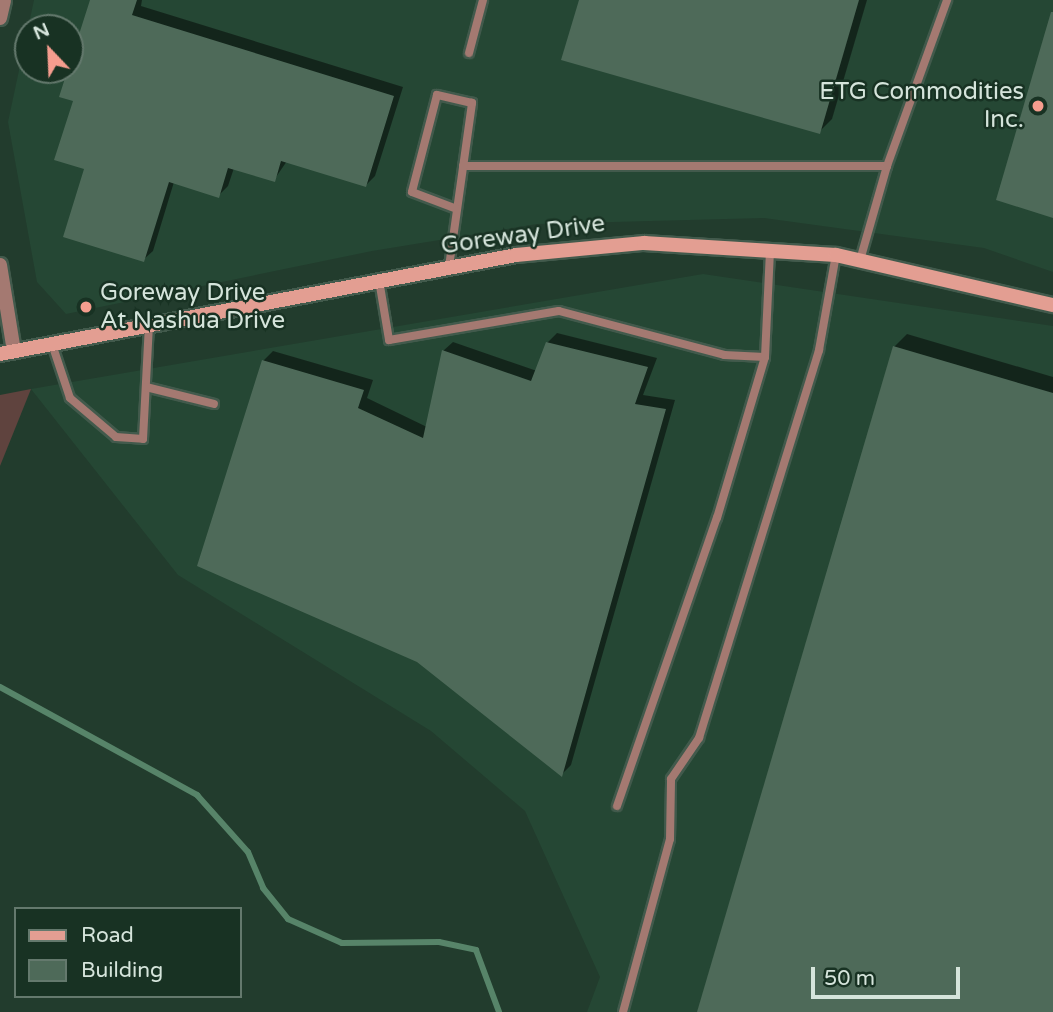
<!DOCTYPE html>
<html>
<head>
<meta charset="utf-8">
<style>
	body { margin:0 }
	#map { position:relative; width:1053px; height:1012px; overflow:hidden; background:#223c2d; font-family:"Varela Round",sans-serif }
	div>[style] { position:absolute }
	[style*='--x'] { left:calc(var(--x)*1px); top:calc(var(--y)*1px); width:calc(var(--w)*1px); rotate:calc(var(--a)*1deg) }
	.built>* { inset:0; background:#254734 }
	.green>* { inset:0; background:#5f433e }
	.shadow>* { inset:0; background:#0007 }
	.stream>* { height:6px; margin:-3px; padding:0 3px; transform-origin:3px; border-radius:3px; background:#578469 }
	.building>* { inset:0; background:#4e6a59 }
	.roads { filter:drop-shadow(2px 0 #425a4c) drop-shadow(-2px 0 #425a4c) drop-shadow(0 2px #425a4c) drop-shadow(0 -2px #425a4c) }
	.service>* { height:8px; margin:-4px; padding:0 4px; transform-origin:4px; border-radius:4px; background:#a47971 }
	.tertiary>* { height:14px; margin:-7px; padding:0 7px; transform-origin:7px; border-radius:7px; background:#a47971 }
	.secondary>* { height:14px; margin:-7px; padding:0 7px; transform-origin:7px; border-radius:7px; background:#e39e92 }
	.dots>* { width:19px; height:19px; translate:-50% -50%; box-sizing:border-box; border:4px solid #183223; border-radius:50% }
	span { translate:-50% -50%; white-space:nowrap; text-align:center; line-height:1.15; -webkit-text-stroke:5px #183223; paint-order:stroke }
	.poi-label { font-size:24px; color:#d5e4db }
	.right { translate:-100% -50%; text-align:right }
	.left { translate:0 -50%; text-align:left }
	.street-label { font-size:24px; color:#d5e4db }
	.legend { position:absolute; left:14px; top:907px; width:228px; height:91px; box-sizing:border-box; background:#183223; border:2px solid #64796d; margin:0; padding:9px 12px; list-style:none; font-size:21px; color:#d5e4db }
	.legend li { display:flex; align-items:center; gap:14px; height:35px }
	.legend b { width:35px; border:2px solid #64796d }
	.north { position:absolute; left:14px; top:14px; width:70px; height:70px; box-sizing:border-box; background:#183223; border:2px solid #64796d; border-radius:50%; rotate:337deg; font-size:19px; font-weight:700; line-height:28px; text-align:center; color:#d5e4db }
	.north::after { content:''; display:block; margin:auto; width:24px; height:32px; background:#f59d8e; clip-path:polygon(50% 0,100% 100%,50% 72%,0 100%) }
	.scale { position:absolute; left:811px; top:967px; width:149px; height:32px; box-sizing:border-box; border:4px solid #d5e4db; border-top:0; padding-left:9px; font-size:21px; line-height:24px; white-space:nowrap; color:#d5e4db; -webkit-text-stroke:5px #183223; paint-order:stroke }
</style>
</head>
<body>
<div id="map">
	<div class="built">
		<div style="clip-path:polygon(evenodd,34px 0,1053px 0,1053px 272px,984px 248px,764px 218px,537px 224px,372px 251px,66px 314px,37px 282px,8px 122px,34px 0,28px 28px,70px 28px,70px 70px,28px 70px,28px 28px)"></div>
		<div style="clip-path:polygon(703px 274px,1053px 326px,1053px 1012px,587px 1012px,600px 977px,525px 811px,431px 731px,178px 575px,31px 389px)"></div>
	</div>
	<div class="green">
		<div style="clip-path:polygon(31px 389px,0 466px,0 395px)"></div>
	</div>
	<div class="shadow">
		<div style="clip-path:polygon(92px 0,142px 0,141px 6px,403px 87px,375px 176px,365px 186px,287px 161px,274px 180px,234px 168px,228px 186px,218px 196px,174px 182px,153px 251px,143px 260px,86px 168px,75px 100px)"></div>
		<div style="clip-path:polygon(581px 0,867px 0,832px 119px,819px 132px)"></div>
		<div style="clip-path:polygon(557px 333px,657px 358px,643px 395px,675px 400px,571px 765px,562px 774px,263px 361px,273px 351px,373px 380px,367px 398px,427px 427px,443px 351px,453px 342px,537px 371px,547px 343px)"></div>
		<div style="clip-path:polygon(907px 334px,1053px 377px,1053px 1012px,703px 1012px,894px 347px)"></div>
	</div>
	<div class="stream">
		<div style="--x:0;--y:687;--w:225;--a:28.7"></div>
		<div style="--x:197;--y:795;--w:76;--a:48.2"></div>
		<div style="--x:248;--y:852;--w:39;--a:67"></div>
		<div style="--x:263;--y:888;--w:40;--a:51"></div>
		<div style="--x:288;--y:919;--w:59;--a:24"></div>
		<div style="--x:342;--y:943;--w:97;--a:-0.6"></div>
		<div style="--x:439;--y:942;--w:38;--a:12"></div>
		<div style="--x:476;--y:950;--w:66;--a:69.6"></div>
	</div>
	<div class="building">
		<div style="clip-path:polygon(90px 0,137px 0,132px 15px,394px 96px,366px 187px,281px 161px,275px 182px,228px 168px,219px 198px,169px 182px,144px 262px,63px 237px,84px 169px,54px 160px,73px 101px,59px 97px)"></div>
		<div style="clip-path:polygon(579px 0,859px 0,820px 134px,561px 60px)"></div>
		<div style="clip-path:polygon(1051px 12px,1053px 12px,1053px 218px,996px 200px)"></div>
		<div style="clip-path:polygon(546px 342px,648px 367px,635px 404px,666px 409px,562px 777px,417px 662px,197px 566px,262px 360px,364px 390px,358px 408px,423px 438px,442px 350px,531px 381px)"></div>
		<div style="clip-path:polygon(893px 346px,1053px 393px,1053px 1012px,697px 1012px)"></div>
	</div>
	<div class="roads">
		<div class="service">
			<div style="--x:469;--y:53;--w:55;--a:-75.2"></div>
			<div style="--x:463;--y:166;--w:424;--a:0"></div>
			<div style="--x:887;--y:166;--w:98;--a:106"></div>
			<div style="--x:887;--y:166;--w:177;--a:-70.1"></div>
			<div style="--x:449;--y:267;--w:166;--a:-82"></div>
			<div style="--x:472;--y:103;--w:36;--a:-167"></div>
			<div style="--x:437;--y:95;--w:100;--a:104.5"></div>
			<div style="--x:412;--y:192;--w:48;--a:20.7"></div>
			<div style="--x:379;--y:280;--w:61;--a:80.5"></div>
			<div style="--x:389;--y:340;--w:172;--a:-9.7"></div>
			<div style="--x:559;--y:311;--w:171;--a:14.9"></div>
			<div style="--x:724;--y:355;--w:41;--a:2.8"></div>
			<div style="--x:52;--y:344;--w:57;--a:71.6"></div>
			<div style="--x:70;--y:398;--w:60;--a:40.3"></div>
			<div style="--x:116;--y:437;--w:27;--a:4"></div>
			<div style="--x:143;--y:439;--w:114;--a:-87"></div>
			<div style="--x:146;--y:387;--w:70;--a:14"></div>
			<div style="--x:617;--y:806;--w:305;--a:-70.9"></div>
			<div style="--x:717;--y:518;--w:168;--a:-73.4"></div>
			<div style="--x:765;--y:357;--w:106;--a:-87.3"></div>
			<div style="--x:623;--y:1012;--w:179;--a:-74.8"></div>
			<div style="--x:670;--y:839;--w:60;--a:-89"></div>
			<div style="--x:671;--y:779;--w:50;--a:-55.7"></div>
			<div style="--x:699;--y:738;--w:406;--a:-72.8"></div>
			<div style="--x:819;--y:350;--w:97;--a:-79.9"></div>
		</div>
		<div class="tertiary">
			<div style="--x:0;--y:18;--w:18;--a:-77"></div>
			<div style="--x:0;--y:265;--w:87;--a:80.8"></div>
		</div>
		<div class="secondary">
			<div style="--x:0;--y:354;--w:525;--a:-10.86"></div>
			<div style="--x:516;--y:255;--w:129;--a:-5.4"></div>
			<div style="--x:644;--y:243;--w:192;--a:3.6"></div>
			<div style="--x:836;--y:255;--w:223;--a:13"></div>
		</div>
	</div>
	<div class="dots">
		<div style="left:1038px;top:106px;background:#f59d8e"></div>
		<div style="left:86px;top:307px;background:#f59d8e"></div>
	</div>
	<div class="poi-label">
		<span class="right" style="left:1024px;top:106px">ETG Commodities<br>Inc.</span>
		<span class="left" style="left:100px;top:307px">Goreway Drive<br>At Nashua Drive</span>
	</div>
	<div class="street-label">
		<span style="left:523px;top:235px;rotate:-8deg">Goreway Drive</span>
	</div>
	<ul class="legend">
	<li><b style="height:9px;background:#e39e92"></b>Road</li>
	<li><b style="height:19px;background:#4e6a59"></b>Building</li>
	</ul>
	<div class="north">N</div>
	<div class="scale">50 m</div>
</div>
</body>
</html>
